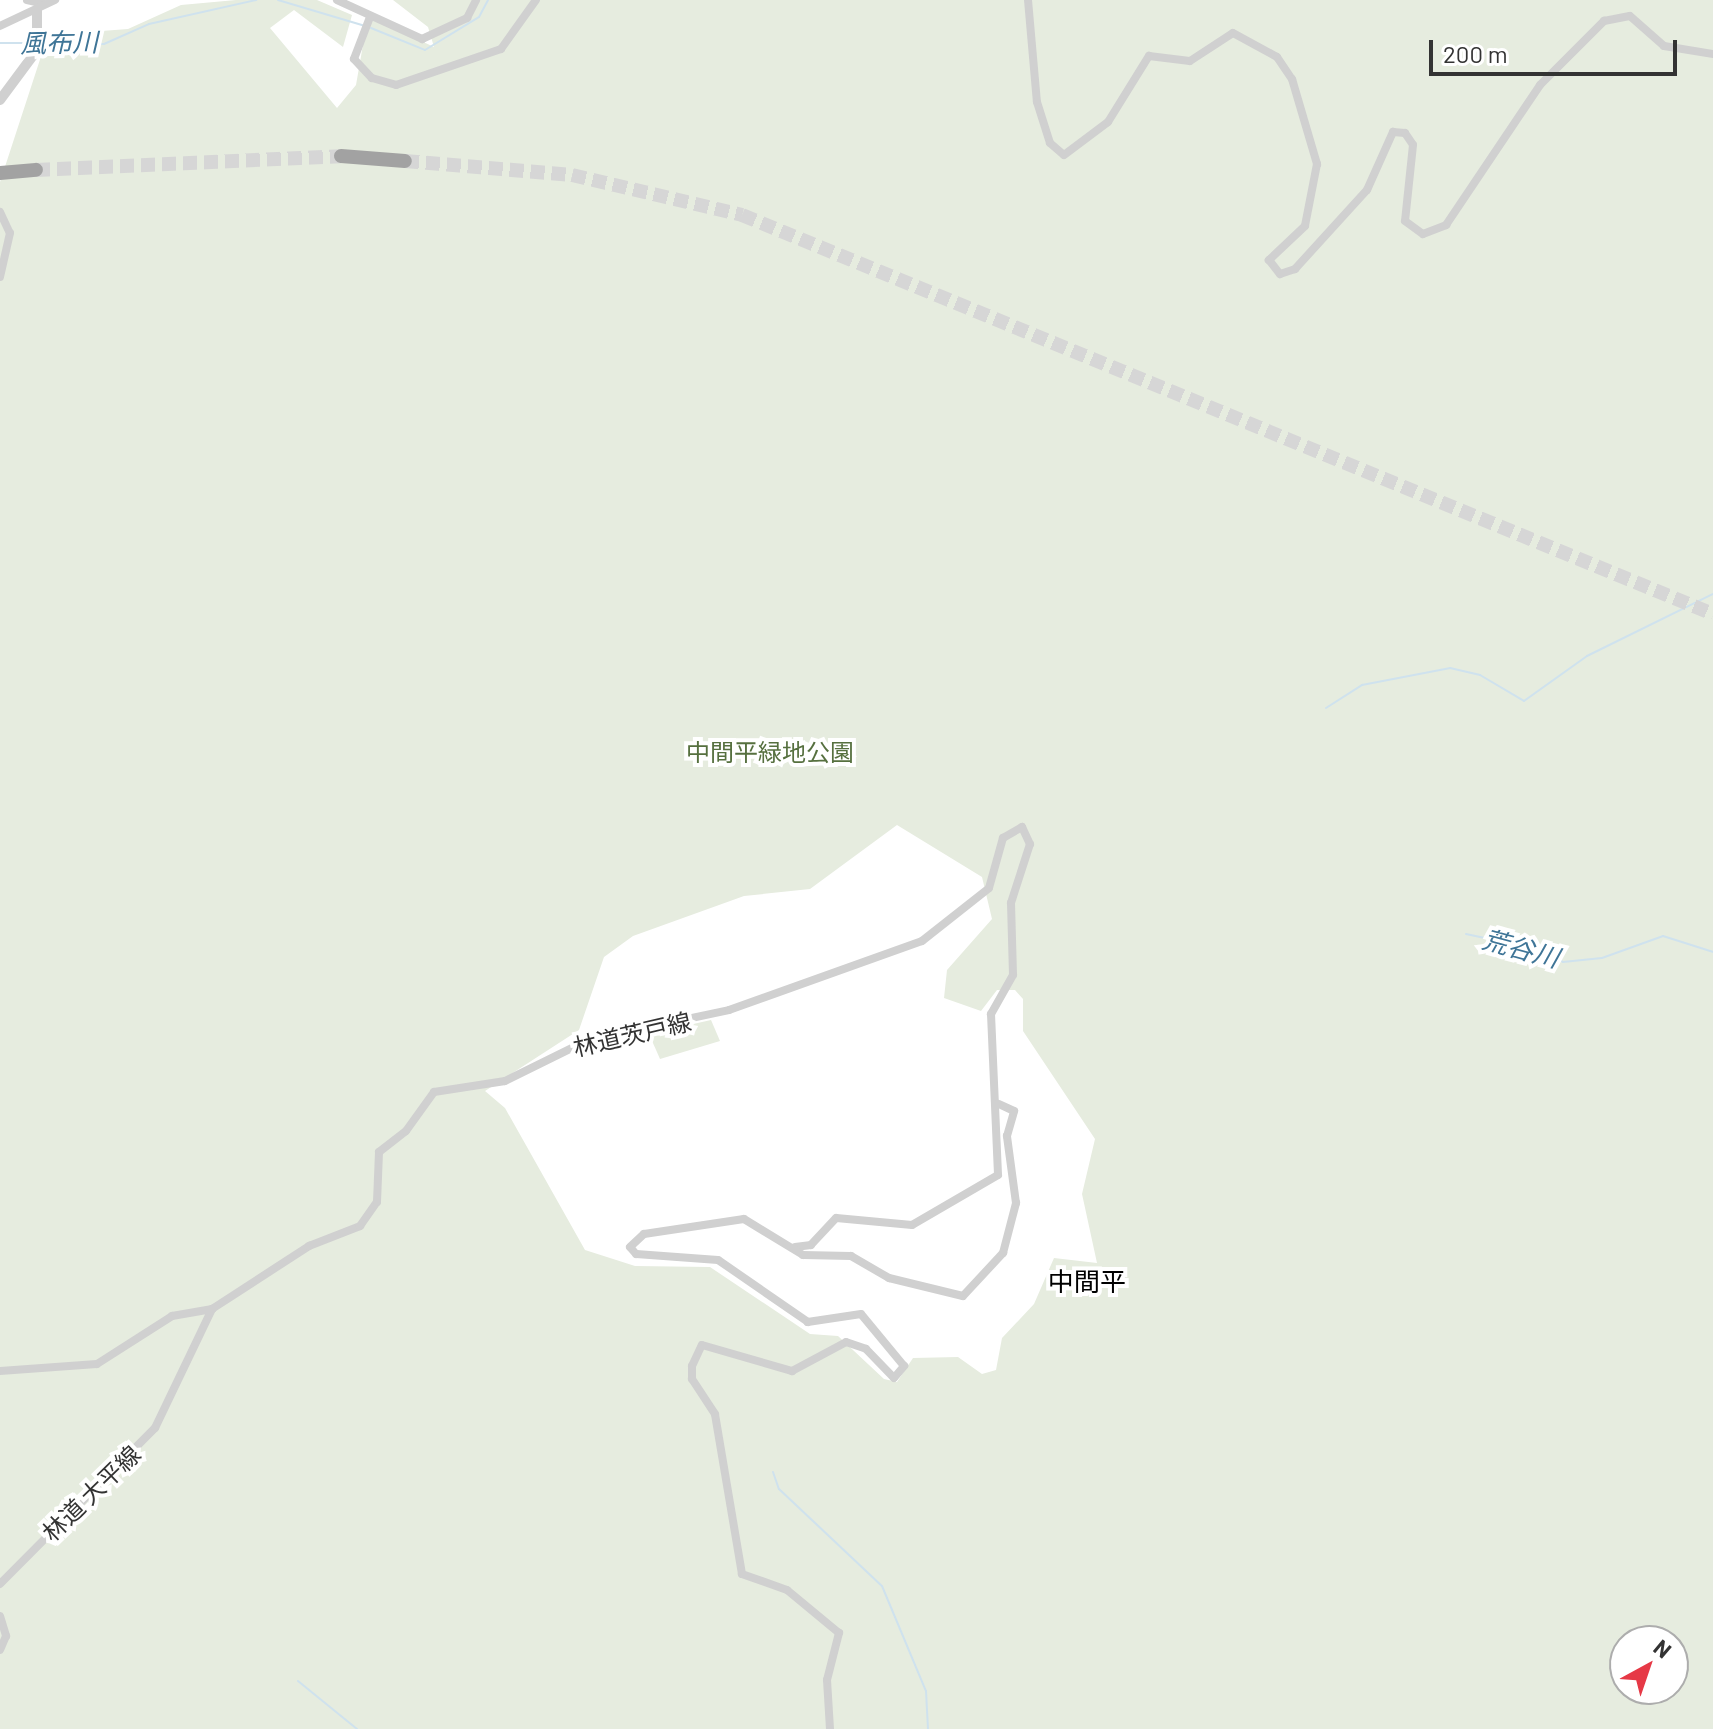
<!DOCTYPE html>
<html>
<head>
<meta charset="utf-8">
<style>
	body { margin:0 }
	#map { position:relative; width:1713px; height:1729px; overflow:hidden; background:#fff; font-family:Barlow,"Noto Sans JP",sans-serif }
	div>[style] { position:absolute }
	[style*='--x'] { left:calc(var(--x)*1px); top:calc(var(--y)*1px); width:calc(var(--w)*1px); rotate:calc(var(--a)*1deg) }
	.green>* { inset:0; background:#e6ecdf }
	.stream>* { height:2px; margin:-1px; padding:0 1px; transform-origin:1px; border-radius:1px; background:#cfe2ee }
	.trunk-tunnel>* { height:14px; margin-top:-7px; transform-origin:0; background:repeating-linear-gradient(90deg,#d6d6d6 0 14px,transparent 0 21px) }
	.minor>* { height:8px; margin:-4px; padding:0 4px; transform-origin:4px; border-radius:4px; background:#d0d0d0 }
	.tertiary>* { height:10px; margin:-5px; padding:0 5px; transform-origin:5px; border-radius:5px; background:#d0d0d0 }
	.trunk>* { height:14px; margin:-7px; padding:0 7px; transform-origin:7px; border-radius:7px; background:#a2a2a2 }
	span { translate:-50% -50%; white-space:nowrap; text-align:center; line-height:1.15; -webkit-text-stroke:8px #fff; paint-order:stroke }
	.park-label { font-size:24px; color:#56703f }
	.street-label { font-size:24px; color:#333 }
	.water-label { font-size:26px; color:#3f7597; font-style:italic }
	.neighbourhood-label { font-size:26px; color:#000 }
	.north { position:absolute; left:1609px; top:1625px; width:80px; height:80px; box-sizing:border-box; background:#fff; border:2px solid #adadad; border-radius:50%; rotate:40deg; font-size:22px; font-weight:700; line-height:32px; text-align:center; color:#333 }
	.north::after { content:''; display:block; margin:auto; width:28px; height:36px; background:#e63946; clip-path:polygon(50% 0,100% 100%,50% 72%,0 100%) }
	.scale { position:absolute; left:1429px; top:40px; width:248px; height:36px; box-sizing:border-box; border:4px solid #333; border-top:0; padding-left:10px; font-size:24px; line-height:28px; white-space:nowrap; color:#333; -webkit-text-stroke:6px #fff; paint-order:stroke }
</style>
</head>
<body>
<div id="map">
	<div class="green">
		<div style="clip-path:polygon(evenodd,236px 0,317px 0,352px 15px,343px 47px,294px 10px,270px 28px,337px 108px,356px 85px,368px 16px,434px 47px,428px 27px,393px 0,1713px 0,1713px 1729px,0 1729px,0 182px,48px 35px,128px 29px,181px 5px,236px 0,897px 825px,982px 877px,992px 919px,947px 970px,944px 998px,981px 1011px,997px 990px,1015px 990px,1023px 999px,1023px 1031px,1095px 1139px,1082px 1194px,1097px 1263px,1054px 1258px,1034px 1304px,1002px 1338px,996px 1370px,982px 1374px,958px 1357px,913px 1358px,897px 1382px,884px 1379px,838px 1336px,810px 1334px,710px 1267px,635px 1266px,585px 1250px,505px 1108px,485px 1091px,579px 1030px,604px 957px,633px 936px,744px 896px,810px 889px,897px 825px,236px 0,1625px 1641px,1673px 1641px,1673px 1689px,1625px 1689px,1625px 1641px)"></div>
		<div style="clip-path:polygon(711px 1020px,720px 1041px,660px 1059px,649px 1034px)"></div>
	</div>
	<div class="stream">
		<div style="--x:278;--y:0;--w:91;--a:16.6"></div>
		<div style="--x:371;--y:28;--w:58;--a:22.2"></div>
		<div style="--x:425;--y:50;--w:63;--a:-31.4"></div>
		<div style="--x:479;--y:17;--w:19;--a:-62"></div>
		<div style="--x:41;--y:42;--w:63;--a:1.8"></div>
		<div style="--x:104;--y:44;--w:49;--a:-24"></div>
		<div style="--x:149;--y:24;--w:110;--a:-12.6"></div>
		<div style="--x:0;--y:43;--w:35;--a:0"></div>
		<div style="--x:1326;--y:708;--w:43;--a:-32.6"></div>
		<div style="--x:1362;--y:685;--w:90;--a:-10.9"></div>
		<div style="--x:1450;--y:668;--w:31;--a:13"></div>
		<div style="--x:1480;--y:675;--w:51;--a:30.6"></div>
		<div style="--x:1524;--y:701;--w:77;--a:-35.5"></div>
		<div style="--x:1587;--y:656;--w:140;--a:-26.2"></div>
		<div style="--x:1466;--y:934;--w:82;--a:12"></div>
		<div style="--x:1546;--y:951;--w:20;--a:33"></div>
		<div style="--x:1563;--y:962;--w:39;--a:-6"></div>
		<div style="--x:1602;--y:958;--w:65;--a:-19.8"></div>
		<div style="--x:1663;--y:936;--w:52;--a:17.7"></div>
		<div style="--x:773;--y:1472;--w:18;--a:71"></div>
		<div style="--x:779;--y:1489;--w:141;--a:43.3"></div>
		<div style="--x:882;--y:1586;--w:114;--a:67.3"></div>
		<div style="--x:926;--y:1691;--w:38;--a:87"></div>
		<div style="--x:298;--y:1681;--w:76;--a:39.1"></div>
	</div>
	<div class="trunk-tunnel">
		<div style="--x:405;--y:161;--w:168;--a:4.8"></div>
		<div style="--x:572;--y:175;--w:175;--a:13.2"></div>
		<div style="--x:742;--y:215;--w:1050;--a:22.34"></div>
		<div style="--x:36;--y:170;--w:305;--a:-2.6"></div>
	</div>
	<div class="minor">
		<div style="--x:27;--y:0;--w:17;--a:13"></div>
		<div style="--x:337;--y:0;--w:94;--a:24.6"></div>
		<div style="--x:422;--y:39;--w:50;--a:-25"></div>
		<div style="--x:467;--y:18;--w:20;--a:-63"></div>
		<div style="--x:1028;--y:0;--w:102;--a:85"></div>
		<div style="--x:1037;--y:102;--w:43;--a:72.4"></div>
		<div style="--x:1050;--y:143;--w:18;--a:41"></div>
		<div style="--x:1064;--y:155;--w:55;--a:-36.9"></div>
		<div style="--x:1108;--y:122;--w:78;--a:-58.2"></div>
		<div style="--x:1149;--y:56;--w:41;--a:7"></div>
		<div style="--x:1190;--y:61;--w:51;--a:-33.1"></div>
		<div style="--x:1233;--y:33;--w:50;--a:28.6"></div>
		<div style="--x:1277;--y:57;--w:27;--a:56"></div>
		<div style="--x:1292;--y:79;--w:89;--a:73.6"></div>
		<div style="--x:1317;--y:164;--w:63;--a:101"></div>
		<div style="--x:1305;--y:226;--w:50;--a:136.6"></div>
		<div style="--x:1269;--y:260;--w:18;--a:52"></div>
		<div style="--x:1280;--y:274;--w:16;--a:-18"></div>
		<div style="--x:1295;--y:269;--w:107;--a:-47.7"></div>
		<div style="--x:1367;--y:190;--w:64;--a:-65.9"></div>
		<div style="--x:1393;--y:132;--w:12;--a:5"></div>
		<div style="--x:1405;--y:133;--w:14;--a:56"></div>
		<div style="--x:1413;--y:145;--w:76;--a:96"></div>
		<div style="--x:1405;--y:221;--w:22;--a:36"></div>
		<div style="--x:1423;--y:234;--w:25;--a:-21"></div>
		<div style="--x:1446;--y:225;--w:169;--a:-56.1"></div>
		<div style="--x:1540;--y:85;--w:91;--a:-45"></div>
		<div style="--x:1604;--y:21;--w:26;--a:-11"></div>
		<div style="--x:1630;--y:16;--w:45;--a:41.4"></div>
		<div style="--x:1664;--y:46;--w:50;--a:9.3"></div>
		<div style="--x:370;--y:17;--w:45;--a:110.9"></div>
		<div style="--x:354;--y:59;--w:26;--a:47"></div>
		<div style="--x:372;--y:78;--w:25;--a:16"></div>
		<div style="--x:396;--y:85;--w:111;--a:-18.9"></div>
		<div style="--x:501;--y:49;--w:60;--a:-54.5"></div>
		<div style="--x:0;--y:26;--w:61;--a:-25.3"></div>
		<div style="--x:0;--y:212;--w:23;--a:65"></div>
		<div style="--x:10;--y:233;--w:45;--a:102.8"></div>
		<div style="--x:0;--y:1371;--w:97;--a:-4.1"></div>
		<div style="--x:97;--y:1364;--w:89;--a:-32.6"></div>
		<div style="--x:172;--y:1316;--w:41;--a:-9.9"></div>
		<div style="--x:212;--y:1309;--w:116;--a:-33"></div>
		<div style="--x:309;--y:1246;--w:55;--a:-21.4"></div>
		<div style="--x:360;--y:1226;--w:29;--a:-55"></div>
		<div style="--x:377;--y:1202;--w:50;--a:-87.7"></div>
		<div style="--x:379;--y:1152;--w:34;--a:-38"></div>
		<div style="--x:406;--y:1131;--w:48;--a:-54.3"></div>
		<div style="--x:434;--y:1092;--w:72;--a:-8.8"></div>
		<div style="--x:505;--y:1081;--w:93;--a:-26.3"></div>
		<div style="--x:588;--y:1040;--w:144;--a:-12"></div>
		<div style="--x:729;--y:1010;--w:205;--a:-19.7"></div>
		<div style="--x:922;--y:941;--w:85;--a:-38.3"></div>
		<div style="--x:989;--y:888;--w:52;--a:-74.4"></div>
		<div style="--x:1003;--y:838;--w:22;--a:-30"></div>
		<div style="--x:1022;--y:827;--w:19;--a:65"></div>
		<div style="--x:1030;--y:844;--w:62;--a:107.9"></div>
		<div style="--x:1011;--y:903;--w:72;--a:88.4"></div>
		<div style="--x:1013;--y:975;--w:45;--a:119.4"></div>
		<div style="--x:991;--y:1014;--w:161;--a:87.5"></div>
		<div style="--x:998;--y:1175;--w:99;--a:149.8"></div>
		<div style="--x:912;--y:1225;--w:76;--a:-174.7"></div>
		<div style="--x:836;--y:1218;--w:37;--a:133"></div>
		<div style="--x:811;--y:1245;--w:16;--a:173"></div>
		<div style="--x:0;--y:1584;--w:220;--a:-45.2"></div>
		<div style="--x:155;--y:1428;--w:132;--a:-64.4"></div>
		<div style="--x:0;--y:1616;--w:21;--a:73"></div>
		<div style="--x:6;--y:1636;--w:15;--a:113"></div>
		<div style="--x:830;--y:1729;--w:49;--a:-93.5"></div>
		<div style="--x:827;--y:1680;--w:49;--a:-75.7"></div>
		<div style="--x:839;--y:1633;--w:67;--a:-140.4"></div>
		<div style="--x:787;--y:1590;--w:48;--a:-160.4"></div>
		<div style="--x:742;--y:1574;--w:162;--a:-99.6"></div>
		<div style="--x:715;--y:1414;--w:42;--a:-123.3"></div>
		<div style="--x:692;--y:1379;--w:13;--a:-90"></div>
		<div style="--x:692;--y:1366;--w:23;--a:-65"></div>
		<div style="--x:702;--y:1345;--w:94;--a:16.1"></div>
		<div style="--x:792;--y:1371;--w:61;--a:-28.2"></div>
		<div style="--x:846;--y:1342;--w:21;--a:19"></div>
		<div style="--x:866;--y:1349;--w:40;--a:46"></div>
		<div style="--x:894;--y:1378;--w:16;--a:-50"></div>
		<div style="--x:904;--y:1366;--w:67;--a:-129.6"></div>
		<div style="--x:861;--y:1314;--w:54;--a:171.4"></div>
		<div style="--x:808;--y:1322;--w:109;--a:-145.4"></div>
		<div style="--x:718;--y:1260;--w:82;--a:-175.8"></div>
		<div style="--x:636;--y:1254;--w:9;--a:-131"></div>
		<div style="--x:630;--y:1247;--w:19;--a:-43"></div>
		<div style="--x:644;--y:1234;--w:101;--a:-8.5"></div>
		<div style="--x:744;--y:1219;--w:69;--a:31.4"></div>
		<div style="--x:803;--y:1255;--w:48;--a:1.2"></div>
		<div style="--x:851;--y:1256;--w:44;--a:30.1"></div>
		<div style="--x:889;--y:1278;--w:76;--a:13.7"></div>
		<div style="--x:963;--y:1296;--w:59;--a:-47.1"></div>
		<div style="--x:1003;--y:1253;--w:52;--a:-75.4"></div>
		<div style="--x:1016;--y:1203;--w:68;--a:-97.7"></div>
		<div style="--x:1007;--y:1136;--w:26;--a:-74"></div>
		<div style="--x:1014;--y:1111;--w:17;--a:-155"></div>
	</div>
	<div class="tertiary">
		<div style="--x:0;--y:100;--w:62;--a:-53.5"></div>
		<div style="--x:37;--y:50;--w:40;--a:-90"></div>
	</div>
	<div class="trunk">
		<div style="--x:341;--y:156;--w:64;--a:4.5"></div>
		<div style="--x:0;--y:173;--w:36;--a:-5"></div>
	</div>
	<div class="park-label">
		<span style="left:770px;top:752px">中間平緑地公園</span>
	</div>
	<div class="street-label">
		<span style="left:632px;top:1034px;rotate:-13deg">林道茨戸線</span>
		<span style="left:91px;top:1493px;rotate:-44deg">林道 大平線</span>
	</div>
	<div class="water-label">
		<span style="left:59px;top:42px;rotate:-1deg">風布川</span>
		<span style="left:1521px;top:948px;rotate:15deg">荒谷川</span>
	</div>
	<div class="neighbourhood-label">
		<span style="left:1087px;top:1281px">中間平</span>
	</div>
	<div class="north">N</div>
	<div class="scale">200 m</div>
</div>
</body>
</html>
